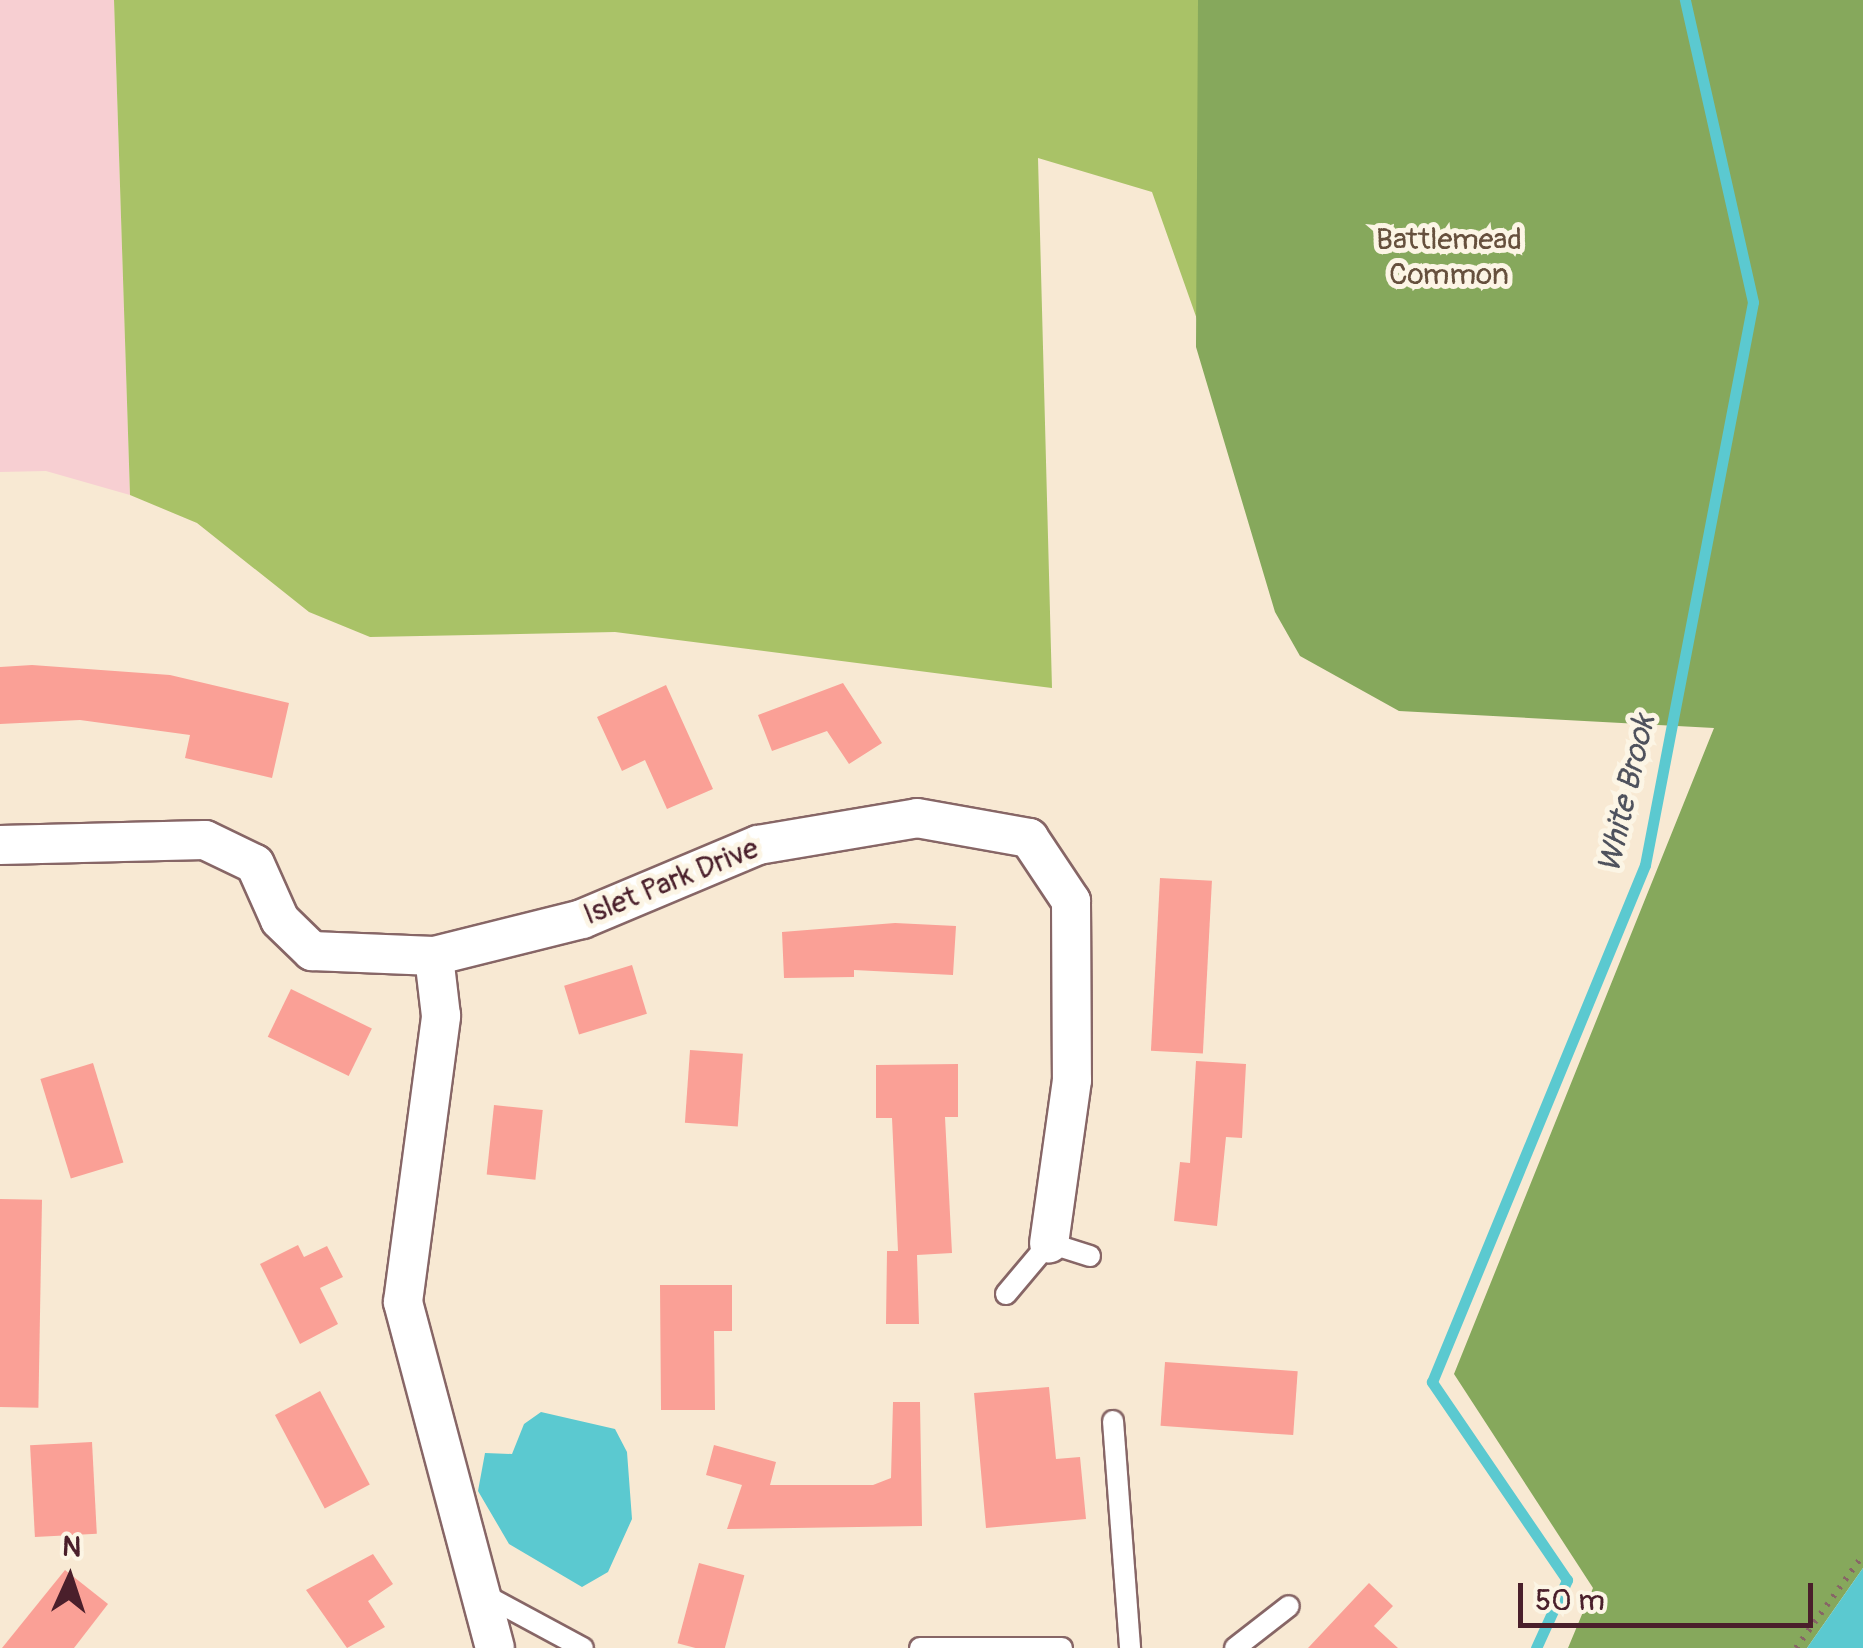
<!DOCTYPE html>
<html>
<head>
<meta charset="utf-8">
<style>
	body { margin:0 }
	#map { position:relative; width:1863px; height:1648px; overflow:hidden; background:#f8e9d3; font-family:Pangolin,sans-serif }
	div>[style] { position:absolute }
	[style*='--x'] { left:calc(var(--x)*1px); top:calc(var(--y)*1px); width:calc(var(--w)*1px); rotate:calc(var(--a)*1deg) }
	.built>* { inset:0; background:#f7cfd2 }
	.green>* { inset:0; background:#a9c267 }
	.forest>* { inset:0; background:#86a85c }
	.water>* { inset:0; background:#5bc9d0 }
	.stream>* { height:11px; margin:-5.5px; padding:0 5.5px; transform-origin:5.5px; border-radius:5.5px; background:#5bc9d0 }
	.building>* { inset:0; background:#faa096; transform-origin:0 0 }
	.path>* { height:6px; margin-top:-3px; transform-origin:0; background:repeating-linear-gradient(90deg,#876666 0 2.5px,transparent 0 10.5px) }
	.roads { filter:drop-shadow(2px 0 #876666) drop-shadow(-2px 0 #876666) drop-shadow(0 2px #876666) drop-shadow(0 -2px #876666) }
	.lane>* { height:20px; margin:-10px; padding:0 10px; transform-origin:10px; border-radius:10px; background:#fff }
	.street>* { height:38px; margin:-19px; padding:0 19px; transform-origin:19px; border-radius:19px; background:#fff }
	span { translate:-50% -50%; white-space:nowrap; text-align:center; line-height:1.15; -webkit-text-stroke:10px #fcf5e5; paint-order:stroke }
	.park-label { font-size:30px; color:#66503d }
	.street-label { font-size:30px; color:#4a1f2b }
	.water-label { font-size:32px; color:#4f525d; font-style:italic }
	.north { position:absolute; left:20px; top:1528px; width:100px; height:100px; -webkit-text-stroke:8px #fcf5e5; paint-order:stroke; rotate:3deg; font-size:28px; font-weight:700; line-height:40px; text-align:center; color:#4a1f2b }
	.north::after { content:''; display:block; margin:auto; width:35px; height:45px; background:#4a1f2b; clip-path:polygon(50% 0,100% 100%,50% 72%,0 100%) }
	.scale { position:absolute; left:1518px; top:1583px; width:295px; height:45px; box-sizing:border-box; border:5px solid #4a1f2b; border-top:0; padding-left:12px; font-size:30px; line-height:35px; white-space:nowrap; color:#4a1f2b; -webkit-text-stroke:8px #fcf5e5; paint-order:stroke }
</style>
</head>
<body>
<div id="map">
	<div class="built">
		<div style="clip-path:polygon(0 0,114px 0,130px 495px,46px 471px,0 472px)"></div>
	</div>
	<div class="green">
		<div style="clip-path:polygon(114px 0,1649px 0,1297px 602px,1152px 192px,1038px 158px,1052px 688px,615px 632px,370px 637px,309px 612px,197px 523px,130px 495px)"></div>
	</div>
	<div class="forest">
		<div style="clip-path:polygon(1198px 0,1863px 0,1863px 1568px,1807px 1648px,1568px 1648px,1593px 1588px,1454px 1374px,1714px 728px,1399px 711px,1300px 656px,1275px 612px,1196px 347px)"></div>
	</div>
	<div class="water">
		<div style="clip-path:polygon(541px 1412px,615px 1429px,627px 1452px,632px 1519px,608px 1572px,582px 1587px,509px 1544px,478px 1491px,485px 1453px,512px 1454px,524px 1424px)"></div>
		<div style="clip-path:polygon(1863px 1568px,1863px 1648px,1807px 1648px)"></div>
	</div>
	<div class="stream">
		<div style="--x:1536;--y:1648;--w:75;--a:-65.5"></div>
		<div style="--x:1567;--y:1580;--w:240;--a:-124.3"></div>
		<div style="--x:1432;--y:1382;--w:559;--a:-67.61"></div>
		<div style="--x:1645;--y:865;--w:573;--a:-79.14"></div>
		<div style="--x:1753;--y:302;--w:310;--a:-102.7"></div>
	</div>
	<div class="building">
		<div style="clip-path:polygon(32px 665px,170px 675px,289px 703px,272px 778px,185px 758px,190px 735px,80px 720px,0 724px,0 667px)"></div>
		<div style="clip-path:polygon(843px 683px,882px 743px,849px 764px,827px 731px,772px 751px,758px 715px)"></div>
		<div style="clip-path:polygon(666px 685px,713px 789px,667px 809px,645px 760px,622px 771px,597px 717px)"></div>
		<div style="left:1160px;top:878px;width:52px;height:173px;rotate:3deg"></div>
		<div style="clip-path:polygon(895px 923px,956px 926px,953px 975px,854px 970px,854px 977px,784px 978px,782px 932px)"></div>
		<div style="left:632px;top:965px;width:51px;height:71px;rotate:73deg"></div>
		<div style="left:291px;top:989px;width:90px;height:53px;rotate:26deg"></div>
		<div style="left:690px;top:1050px;width:53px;height:73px;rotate:4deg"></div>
		<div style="clip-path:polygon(1196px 1061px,1246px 1064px,1242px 1138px,1226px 1137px,1217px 1226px,1174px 1221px,1180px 1162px,1190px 1163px)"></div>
		<div style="left:93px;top:1063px;width:104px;height:55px;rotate:73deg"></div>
		<div style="clip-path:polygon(958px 1064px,958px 1117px,945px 1117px,952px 1253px,917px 1255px,919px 1324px,886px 1324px,887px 1251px,898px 1251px,892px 1118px,876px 1118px,876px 1065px)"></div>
		<div style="left:494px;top:1105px;width:49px;height:70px;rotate:6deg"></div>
		<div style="left:0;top:1199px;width:42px;height:208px;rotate:1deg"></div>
		<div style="clip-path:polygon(298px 1245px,304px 1257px,327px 1246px,343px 1277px,320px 1288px,338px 1324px,300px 1344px,260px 1264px)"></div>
		<div style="clip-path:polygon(660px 1285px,732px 1285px,732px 1331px,714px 1331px,715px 1410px,661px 1410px)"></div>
		<div style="left:1165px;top:1362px;width:133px;height:64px;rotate:4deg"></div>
		<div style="clip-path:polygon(1049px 1387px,1056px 1459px,1080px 1457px,1086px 1519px,986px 1528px,974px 1393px)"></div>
		<div style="left:320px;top:1391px;width:106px;height:51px;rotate:62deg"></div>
		<div style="clip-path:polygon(893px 1402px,920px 1402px,922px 1526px,727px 1529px,742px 1485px,706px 1475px,714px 1445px,776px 1462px,770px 1485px,873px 1485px,891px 1478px)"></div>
		<div style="left:92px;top:1442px;width:92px;height:62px;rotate:87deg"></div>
		<div style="clip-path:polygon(373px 1554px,393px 1584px,368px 1601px,385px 1627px,347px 1648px,306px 1590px)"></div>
		<div style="left:699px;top:1563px;width:47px;height:83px;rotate:15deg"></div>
		<div style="clip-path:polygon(65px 1570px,108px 1604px,74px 1648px,2px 1648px)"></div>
		<div style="clip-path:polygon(1369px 1583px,1393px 1606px,1374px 1626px,1398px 1648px,1308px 1648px)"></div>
	</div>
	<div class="path">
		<div style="--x:1796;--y:1648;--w:115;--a:-54.2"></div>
	</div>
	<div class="roads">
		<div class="lane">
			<div style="--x:1006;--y:1294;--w:67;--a:-49.9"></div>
			<div style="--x:1049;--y:1243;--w:43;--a:17.6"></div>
			<div style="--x:1113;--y:1421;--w:228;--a:85.7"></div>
			<div style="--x:479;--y:1592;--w:118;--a:28.3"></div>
			<div style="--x:920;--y:1648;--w:142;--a:0"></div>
			<div style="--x:1235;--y:1648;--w:68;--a:-37.9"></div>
		</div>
		<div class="street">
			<div style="--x:0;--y:845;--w:205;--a:-1.4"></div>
			<div style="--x:205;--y:840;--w:55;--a:25.6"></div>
			<div style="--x:255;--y:864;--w:61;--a:65.9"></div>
			<div style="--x:280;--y:920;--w:45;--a:44.1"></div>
			<div style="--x:312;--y:951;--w:122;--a:2.3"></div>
			<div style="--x:495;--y:1648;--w:358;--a:-104.9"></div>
			<div style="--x:403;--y:1302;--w:289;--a:-82.4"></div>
			<div style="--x:441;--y:1016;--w:60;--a:-96.7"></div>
			<div style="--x:434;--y:956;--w:153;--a:-14"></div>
			<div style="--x:582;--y:919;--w:191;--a:-22.8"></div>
			<div style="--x:758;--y:845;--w:161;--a:-9.6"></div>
			<div style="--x:917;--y:818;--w:114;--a:10.1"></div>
			<div style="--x:1029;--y:838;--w:76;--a:56.3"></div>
			<div style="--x:1071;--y:901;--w:179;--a:89.7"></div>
			<div style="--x:1072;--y:1080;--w:165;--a:98"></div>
		</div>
	</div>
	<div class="park-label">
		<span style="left:1449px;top:257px">Battlemead<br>Common</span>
	</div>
	<div class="street-label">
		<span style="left:671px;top:882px;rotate:-22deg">Islet Park Drive</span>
	</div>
	<div class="water-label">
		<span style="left:1627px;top:794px;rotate:-77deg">White Brook</span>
	</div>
	<div class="north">N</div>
	<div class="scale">50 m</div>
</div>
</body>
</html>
